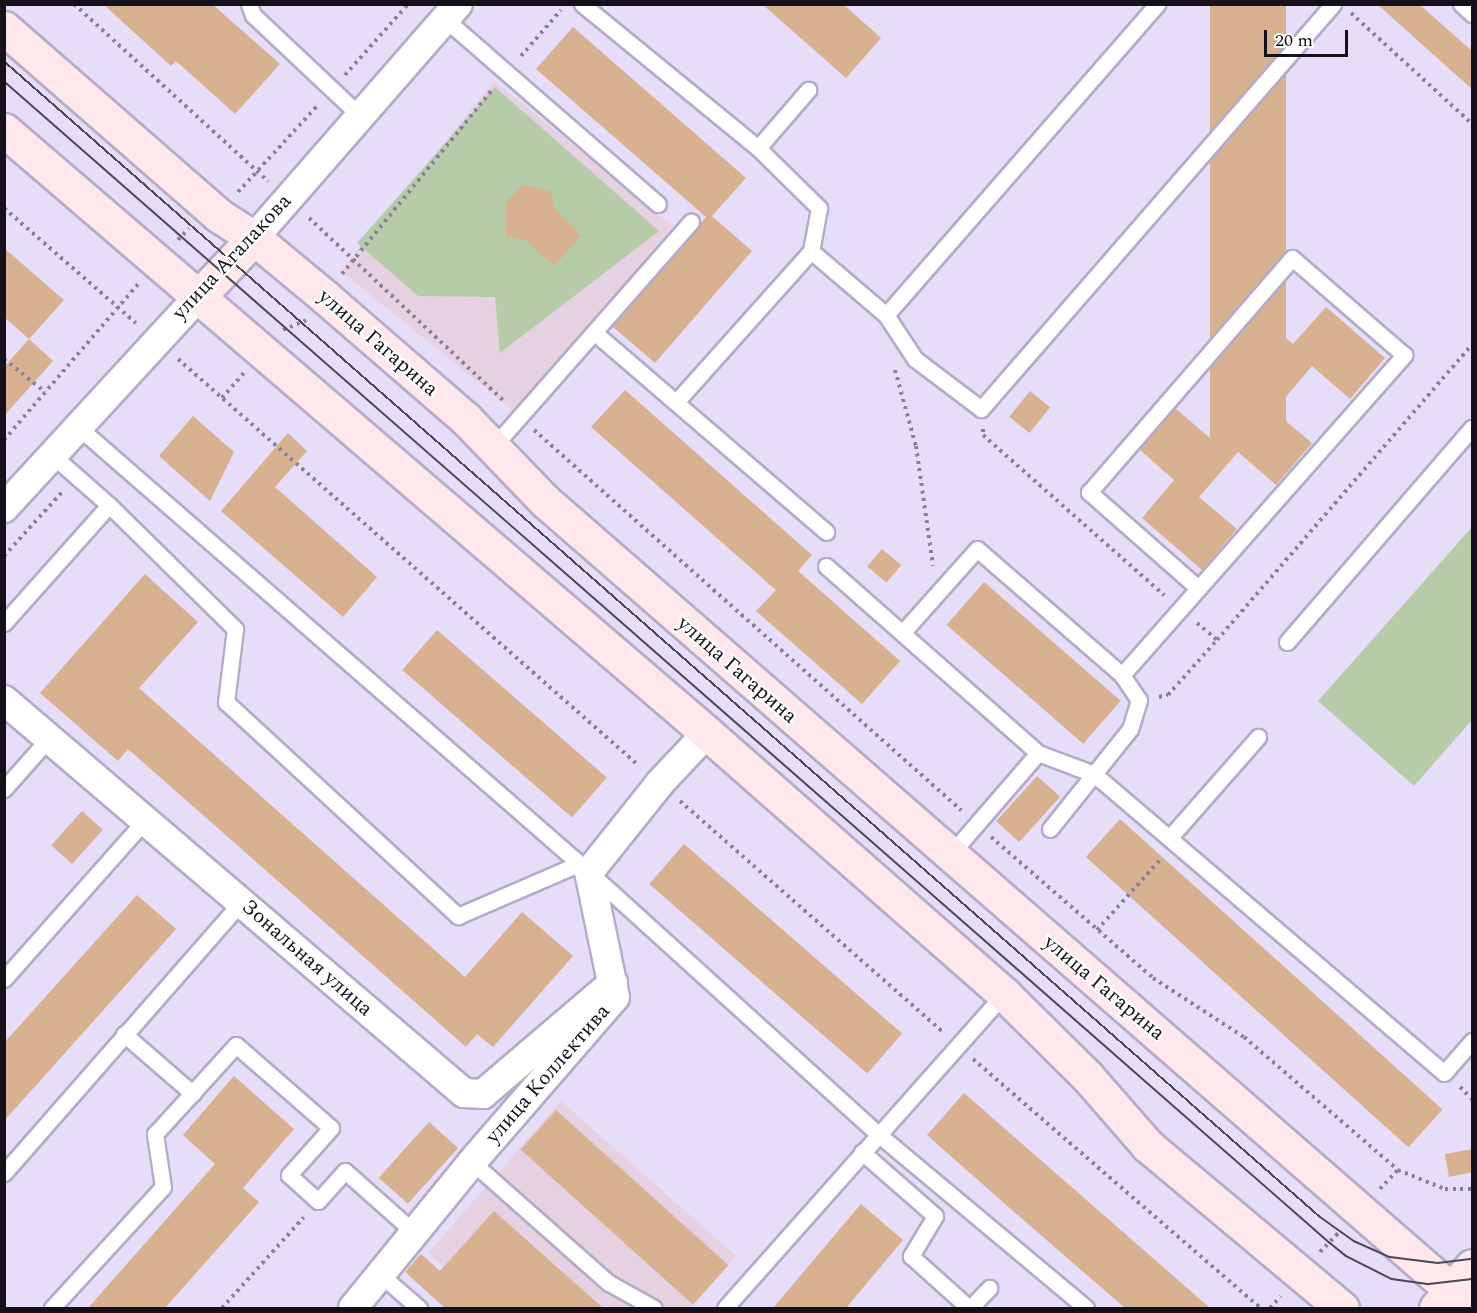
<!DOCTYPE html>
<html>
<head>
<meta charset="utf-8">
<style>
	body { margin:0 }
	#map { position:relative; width:1477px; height:1313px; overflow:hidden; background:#e6ddf9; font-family:Spectral,serif }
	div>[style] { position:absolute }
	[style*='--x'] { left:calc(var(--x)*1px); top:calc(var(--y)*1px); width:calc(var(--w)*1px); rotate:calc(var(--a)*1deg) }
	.commercial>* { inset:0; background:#e5d1e1; transform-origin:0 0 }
	.green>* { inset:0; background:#b6cca9 }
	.building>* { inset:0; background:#d7b190; transform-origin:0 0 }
	.path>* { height:4px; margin-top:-2px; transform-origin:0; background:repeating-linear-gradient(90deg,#898296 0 3px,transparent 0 7.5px) }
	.roads { filter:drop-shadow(2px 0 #b5acc7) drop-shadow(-2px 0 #b5acc7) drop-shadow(0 2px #b5acc7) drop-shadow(0 -2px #b5acc7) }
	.service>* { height:15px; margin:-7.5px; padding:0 7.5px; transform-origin:7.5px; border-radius:7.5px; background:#fff }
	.minor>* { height:28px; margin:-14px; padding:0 14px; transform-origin:14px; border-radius:14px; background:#fff }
	.secondary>* { height:33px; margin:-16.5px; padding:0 16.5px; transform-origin:16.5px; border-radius:16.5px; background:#fee8ec }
	.tram>* { height:1.5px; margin:-0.75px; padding:0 0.75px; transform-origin:0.75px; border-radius:0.75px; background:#4b4755 }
	span { translate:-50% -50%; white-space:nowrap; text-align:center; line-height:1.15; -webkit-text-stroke:4.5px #fff; paint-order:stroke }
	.street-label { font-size:21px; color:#14111a }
	.frame { position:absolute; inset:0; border:6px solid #14111a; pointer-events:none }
	.scale { position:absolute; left:1264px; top:30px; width:84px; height:27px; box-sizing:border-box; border:3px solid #14111a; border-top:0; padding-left:8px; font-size:18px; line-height:21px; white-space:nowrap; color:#14111a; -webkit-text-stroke:4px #fff; paint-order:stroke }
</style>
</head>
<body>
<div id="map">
	<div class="commercial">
		<div style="left:494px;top:81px;width:230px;height:244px;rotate:39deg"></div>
		<div style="clip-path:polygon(561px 1101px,736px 1256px,691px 1308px,488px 1308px,428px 1253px)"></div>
	</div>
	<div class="green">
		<div style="clip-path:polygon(495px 87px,659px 231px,500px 353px,495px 297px,418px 296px,357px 243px)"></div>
		<div style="clip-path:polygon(1472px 527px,1472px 720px,1414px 786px,1318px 701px)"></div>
	</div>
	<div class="building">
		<div style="clip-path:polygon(103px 4px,212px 4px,280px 64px,235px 114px,176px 61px,171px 66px)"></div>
		<div style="clip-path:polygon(762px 4px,843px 4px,881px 38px,846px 78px)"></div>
		<div style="left:1210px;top:4px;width:76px;height:435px"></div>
		<div style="clip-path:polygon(1377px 4px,1419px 4px,1473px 52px,1473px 90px)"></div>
		<div style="clip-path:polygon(573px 27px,746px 178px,712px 216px,752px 251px,655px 363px,612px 326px,706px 217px,536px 69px)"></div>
		<div style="clip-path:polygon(522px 185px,551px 191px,554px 209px,581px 236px,554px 266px,527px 241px,506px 236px,506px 203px)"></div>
		<div style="clip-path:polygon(4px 248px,64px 300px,29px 339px,4px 317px)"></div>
		<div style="clip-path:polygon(1326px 307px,1385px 358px,1350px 399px,1312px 366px,1274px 411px,1312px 443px,1276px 485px,1238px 452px,1199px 497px,1237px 529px,1202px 570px,1142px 518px,1174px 480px,1139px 449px,1175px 408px,1211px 439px,1257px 385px,1221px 354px,1257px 313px,1293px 344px)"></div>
		<div style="clip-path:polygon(29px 339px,53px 361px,4px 416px,4px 367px)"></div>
		<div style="clip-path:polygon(625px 390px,812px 555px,798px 571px,900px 661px,862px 704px,756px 611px,776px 590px,591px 427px)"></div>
		<div style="left:1030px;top:391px;width:26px;height:33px;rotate:39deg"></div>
		<div style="clip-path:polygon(193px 416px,234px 452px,210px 501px,159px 456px)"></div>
		<div style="clip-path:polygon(288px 433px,307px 451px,275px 487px,377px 577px,343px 617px,221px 511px)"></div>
		<div style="left:882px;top:549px;width:25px;height:23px;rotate:40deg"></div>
		<div style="clip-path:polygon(145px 574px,198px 622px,139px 688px,465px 977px,522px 912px,573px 956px,493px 1047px,477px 1034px,466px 1047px,128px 749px,118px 761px,40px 693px)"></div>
		<div style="left:984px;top:582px;width:181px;height:57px;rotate:41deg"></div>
		<div style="left:437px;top:630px;width:225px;height:53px;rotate:41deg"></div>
		<div style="left:1037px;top:776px;width:31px;height:61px;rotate:42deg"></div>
		<div style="left:82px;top:811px;width:28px;height:46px;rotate:42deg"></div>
		<div style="left:1120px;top:819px;width:434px;height:51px;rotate:42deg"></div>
		<div style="left:684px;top:844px;width:289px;height:53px;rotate:41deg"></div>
		<div style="clip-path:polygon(137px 895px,176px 929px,4px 1121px,4px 1043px)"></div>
		<div style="clip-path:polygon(234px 1076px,294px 1129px,243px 1188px,259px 1202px,165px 1308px,88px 1308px,215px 1164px,183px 1135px)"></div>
		<div style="clip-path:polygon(964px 1093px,1210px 1308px,1125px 1308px,1013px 1211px,927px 1135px)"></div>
		<div style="left:556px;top:1110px;width:232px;height:53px;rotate:42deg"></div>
		<div style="left:429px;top:1122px;width:39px;height:75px;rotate:42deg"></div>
		<div style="clip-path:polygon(1473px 1149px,1473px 1172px,1449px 1177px,1445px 1154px)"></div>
		<div style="clip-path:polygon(861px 1204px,903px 1240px,846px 1308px,773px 1308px)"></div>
		<div style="clip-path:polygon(494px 1211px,603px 1308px,445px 1308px,405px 1272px,421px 1254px,440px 1271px)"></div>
	</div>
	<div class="path">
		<div style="--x:74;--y:4;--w:263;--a:42.4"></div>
		<div style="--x:1351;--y:13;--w:164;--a:42.5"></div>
		<div style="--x:521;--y:56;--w:61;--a:-49"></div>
		<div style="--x:345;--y:75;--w:95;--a:-48.4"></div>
		<div style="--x:238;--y:192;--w:118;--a:-47.4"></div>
		<div style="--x:4;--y:208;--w:175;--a:41.1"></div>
		<div style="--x:309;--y:218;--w:269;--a:43.2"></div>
		<div style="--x:178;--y:240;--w:16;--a:-47"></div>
		<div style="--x:342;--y:274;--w:239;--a:-50.8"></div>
		<div style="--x:283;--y:330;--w:25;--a:-23"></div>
		<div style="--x:4;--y:359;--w:53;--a:38.8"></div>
		<div style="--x:178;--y:359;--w:614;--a:41.43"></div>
		<div style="--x:895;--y:370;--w:79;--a:74.6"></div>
		<div style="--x:916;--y:446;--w:121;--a:81.9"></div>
		<div style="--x:222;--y:398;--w:33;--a:-49"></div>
		<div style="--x:983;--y:429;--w:6;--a:90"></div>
		<div style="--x:983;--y:435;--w:242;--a:41.5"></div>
		<div style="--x:534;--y:430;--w:572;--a:41.67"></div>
		<div style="--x:4;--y:440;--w:207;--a:-49.3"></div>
		<div style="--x:4;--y:556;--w:88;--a:-47.8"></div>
		<div style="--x:1197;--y:623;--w:26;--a:40"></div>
		<div style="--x:1159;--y:697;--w:9;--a:-13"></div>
		<div style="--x:1168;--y:695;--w:74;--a:-48.3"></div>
		<div style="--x:1217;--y:640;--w:390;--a:-49.2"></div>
		<div style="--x:680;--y:801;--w:350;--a:41.3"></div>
		<div style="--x:991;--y:837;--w:215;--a:41"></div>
		<div style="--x:1153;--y:978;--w:108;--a:33"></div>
		<div style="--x:1244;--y:1037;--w:203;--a:40.8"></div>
		<div style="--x:1398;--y:1170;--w:51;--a:22"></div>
		<div style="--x:1445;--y:1189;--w:27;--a:0"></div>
		<div style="--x:1097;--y:930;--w:96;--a:-48"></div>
		<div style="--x:973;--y:1059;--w:380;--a:40.9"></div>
		<div style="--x:1460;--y:1087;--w:17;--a:45"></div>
		<div style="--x:1380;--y:1189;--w:26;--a:-47"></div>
		<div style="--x:1320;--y:1252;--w:29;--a:-46"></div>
		<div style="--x:222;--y:1308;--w:122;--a:-48"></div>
		<div style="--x:1270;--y:1308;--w:16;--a:-47"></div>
	</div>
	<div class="roads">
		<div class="service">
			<div style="--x:249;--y:4;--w:12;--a:70"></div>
			<div style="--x:253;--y:15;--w:147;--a:43.3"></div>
			<div style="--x:582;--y:4;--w:227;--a:39.3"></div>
			<div style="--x:758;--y:148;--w:86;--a:44.5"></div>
			<div style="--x:819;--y:208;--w:44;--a:100.5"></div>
			<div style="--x:811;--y:251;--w:99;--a:40.5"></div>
			<div style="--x:886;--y:315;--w:53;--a:56.6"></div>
			<div style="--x:915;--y:359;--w:83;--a:37.1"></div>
			<div style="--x:981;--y:409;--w:537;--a:-49"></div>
			<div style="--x:1461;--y:4;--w:15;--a:42"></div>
			<div style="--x:445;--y:19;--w:282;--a:41"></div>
			<div style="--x:758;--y:148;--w:77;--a:-49.2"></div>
			<div style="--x:886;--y:315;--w:413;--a:-48.9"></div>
			<div style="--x:595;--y:333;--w:305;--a:40.7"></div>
			<div style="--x:676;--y:402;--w:203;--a:-48.2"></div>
			<div style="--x:77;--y:426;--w:679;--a:41.06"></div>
			<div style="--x:589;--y:872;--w:390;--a:42.2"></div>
			<div style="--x:878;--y:1134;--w:271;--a:39.9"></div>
			<div style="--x:493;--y:447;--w:300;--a:-48.7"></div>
			<div style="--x:52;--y:455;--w:76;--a:41.3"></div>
			<div style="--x:109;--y:505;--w:177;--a:44.5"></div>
			<div style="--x:235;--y:629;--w:74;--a:97"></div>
			<div style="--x:226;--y:702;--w:316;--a:42.7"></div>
			<div style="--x:458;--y:916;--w:129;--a:-23.4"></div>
			<div style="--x:826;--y:566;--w:283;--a:41.4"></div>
			<div style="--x:1038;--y:753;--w:60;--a:20.6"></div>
			<div style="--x:1094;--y:774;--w:460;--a:40.5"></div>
			<div style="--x:1444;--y:1073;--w:43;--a:-48.8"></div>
			<div style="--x:4;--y:623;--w:158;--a:-48.3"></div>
			<div style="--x:903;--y:632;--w:111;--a:-48.3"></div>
			<div style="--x:977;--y:549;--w:192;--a:41"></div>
			<div style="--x:1122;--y:675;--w:30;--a:56"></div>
			<div style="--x:1139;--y:700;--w:30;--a:107"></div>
			<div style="--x:1130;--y:729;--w:128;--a:128.7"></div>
			<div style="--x:1287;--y:642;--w:283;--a:-49.2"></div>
			<div style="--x:1122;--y:675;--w:427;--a:-48.6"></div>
			<div style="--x:1404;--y:355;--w:148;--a:-139.1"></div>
			<div style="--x:1292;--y:258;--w:310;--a:130.9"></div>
			<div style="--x:1089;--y:492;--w:145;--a:41.4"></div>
			<div style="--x:4;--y:789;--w:68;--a:-48.6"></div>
			<div style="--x:1171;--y:836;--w:132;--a:-48.7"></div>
			<div style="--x:949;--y:856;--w:136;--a:-49.2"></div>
			<div style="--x:4;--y:979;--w:213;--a:-48.4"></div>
			<div style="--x:124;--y:1034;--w:91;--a:41"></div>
			<div style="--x:862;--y:1152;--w:97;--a:41.2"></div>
			<div style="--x:935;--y:1216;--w:47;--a:121"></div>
			<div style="--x:911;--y:1256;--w:78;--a:41.9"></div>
			<div style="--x:472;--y:1162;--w:183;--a:41.5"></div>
			<div style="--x:609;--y:1283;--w:51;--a:29.1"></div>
			<div style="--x:4;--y:1173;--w:360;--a:-48.8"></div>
			<div style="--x:382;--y:1276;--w:49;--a:40.9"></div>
			<div style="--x:52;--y:1308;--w:164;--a:-47.5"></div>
			<div style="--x:163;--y:1187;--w:54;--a:-98.6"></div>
			<div style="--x:155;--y:1134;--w:120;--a:-47.7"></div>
			<div style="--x:236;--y:1045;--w:126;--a:41.1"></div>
			<div style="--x:331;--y:1128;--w:63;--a:131.8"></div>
			<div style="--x:289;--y:1175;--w:39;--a:42"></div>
			<div style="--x:318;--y:1201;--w:40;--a:-48"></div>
			<div style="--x:345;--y:1171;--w:95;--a:41.6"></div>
			<div style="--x:725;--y:1308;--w:420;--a:-48.4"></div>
			<div style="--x:970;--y:1308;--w:28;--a:-46"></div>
		</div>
		<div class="minor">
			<div style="--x:254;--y:238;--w:310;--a:-48.9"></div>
			<div style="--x:4;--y:508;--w:288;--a:-47.4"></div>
			<div style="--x:4;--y:700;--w:605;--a:40.51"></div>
			<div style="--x:464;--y:1093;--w:19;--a:3"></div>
			<div style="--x:483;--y:1094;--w:171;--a:-40.5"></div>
			<div style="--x:353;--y:1308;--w:188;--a:-50.8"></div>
			<div style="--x:472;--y:1162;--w:218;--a:-49.1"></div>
			<div style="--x:615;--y:997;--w:128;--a:-101.7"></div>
			<div style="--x:589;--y:872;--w:114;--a:-51.4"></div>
			<div style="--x:660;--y:783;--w:69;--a:-46.8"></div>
		</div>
		<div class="secondary">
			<div style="--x:4;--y:28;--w:284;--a:41.1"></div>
			<div style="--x:218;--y:215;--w:43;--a:32.6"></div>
			<div style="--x:254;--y:238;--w:92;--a:39.7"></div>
			<div style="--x:325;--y:297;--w:186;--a:40.9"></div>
			<div style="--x:466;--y:419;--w:114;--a:46.1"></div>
			<div style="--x:545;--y:501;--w:1229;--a:41.04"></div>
			<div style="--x:4;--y:130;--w:926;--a:40.62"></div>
			<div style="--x:707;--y:733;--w:395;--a:41.3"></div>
			<div style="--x:1004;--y:994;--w:117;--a:44.7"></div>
			<div style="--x:1087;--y:1076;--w:93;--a:48.9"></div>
			<div style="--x:1148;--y:1146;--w:253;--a:39.9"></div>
			<div style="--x:199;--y:296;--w:80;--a:-46.5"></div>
			<div style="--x:1436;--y:1308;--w:55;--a:-49.4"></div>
		</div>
	</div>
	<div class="tram">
		<div style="--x:4;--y:61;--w:1750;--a:41.29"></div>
		<div style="--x:1319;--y:1216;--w:43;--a:35.5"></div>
		<div style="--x:1354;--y:1241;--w:39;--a:24"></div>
		<div style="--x:1390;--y:1257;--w:48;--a:7.1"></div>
		<div style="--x:1438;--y:1263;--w:34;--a:-7"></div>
		<div style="--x:4;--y:81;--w:1762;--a:41.23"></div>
		<div style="--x:1329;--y:1242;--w:22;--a:39"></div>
		<div style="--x:1346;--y:1256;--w:51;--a:26.6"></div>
		<div style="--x:1392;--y:1279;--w:37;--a:8"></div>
		<div style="--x:1429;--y:1284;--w:43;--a:-6.6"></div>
	</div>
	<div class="street-label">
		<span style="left:232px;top:257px;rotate:-47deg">улица Агалакова</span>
		<span style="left:378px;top:343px;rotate:41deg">улица Гагарина</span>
		<span style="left:737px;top:670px;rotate:41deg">улица Гагарина</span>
		<span style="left:307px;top:958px;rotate:41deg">Зональная улица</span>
		<span style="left:1104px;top:988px;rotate:40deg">улица Гагарина</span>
		<span style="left:548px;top:1074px;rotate:-49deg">улица Коллектива</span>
	</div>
	<div class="frame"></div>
	<div class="scale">20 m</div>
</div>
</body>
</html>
